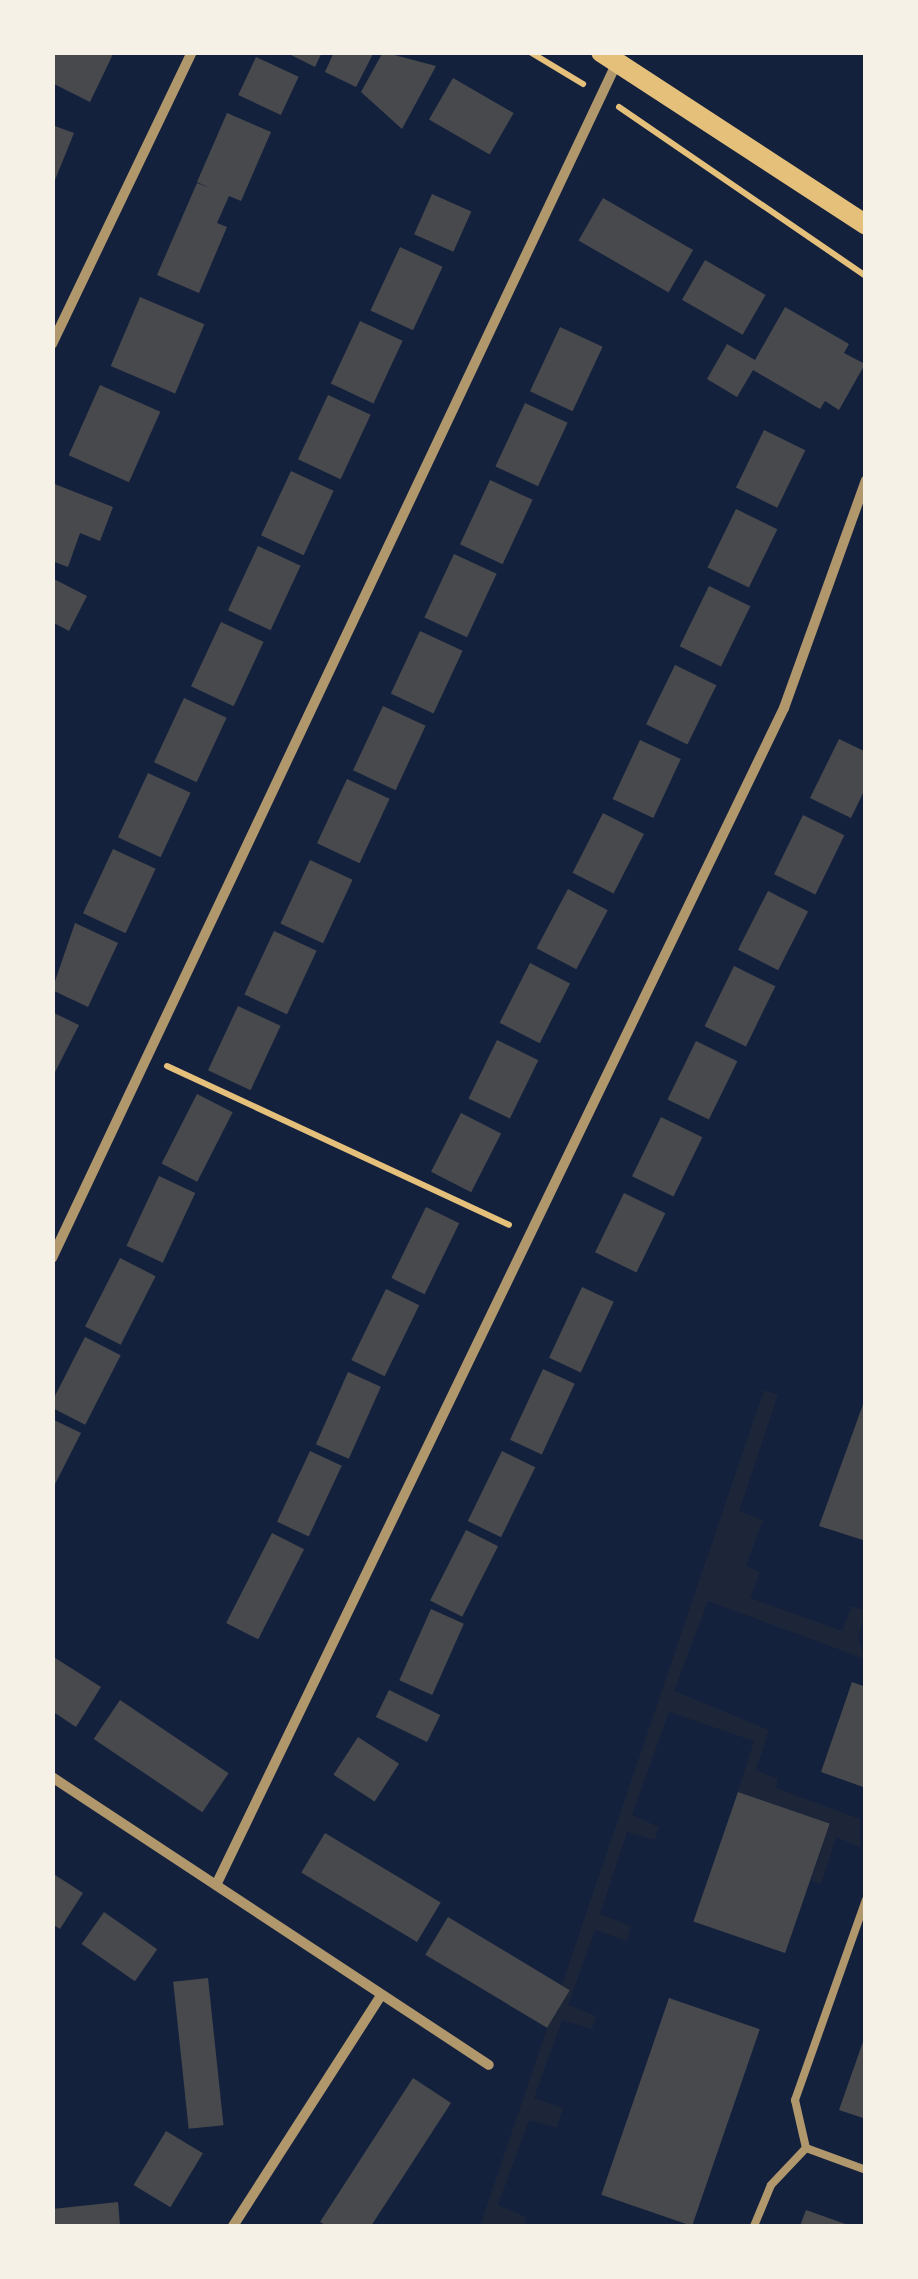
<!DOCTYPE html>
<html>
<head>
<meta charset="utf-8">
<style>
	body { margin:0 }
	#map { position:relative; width:918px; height:2279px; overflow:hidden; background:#14213d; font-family:"Nunito Sans",sans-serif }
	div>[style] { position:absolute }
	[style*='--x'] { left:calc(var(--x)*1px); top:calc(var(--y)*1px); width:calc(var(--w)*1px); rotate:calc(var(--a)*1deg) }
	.green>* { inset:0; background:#1d2539 }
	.building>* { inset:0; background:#48494c; transform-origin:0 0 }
	.path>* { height:6px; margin:-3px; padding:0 3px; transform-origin:3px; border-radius:3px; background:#e5c07b }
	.service>* { height:8px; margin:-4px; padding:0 4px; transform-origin:4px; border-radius:4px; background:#b1986c }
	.minor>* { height:10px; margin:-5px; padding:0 5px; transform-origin:5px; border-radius:5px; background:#b1986c }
	.secondary>* { height:20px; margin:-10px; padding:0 10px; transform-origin:10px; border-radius:10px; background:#e5c07b }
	span { translate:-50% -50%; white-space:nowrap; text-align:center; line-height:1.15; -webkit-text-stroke:8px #f6f1e7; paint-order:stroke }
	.frame { position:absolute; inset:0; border:55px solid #f6f1e7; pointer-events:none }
</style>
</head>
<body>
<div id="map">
	<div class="green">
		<div style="clip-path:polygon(764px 1390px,778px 1395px,739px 1511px,763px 1520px,746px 1566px,760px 1572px,750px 1598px,842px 1631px,852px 1606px,865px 1611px,858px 1638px,865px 1659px,708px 1601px,674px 1691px,769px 1730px,756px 1770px,778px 1779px,776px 1788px,860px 1819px,860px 1847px,836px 1837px,821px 1884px,811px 1881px,830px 1823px,738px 1792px,754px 1741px,669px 1712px,632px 1815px,659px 1827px,655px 1840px,627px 1832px,600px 1914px,631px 1926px,627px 1941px,595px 1930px,568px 2005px,596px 2016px,592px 2029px,562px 2020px,534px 2098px,563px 2108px,557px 2128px,529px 2120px,498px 2205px,526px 2217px,523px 2226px,480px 2226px)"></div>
	</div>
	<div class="building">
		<div style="clip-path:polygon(53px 52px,114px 52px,90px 102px,52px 83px)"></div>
		<div style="clip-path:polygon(285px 52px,322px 52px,315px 67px)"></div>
		<div style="clip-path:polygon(334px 52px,374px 52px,356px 87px,325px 72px)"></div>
		<div style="clip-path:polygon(383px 52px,436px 66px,402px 129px,361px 92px)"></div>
		<div style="left:256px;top:57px;width:47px;height:42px;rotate:25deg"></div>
		<div style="left:453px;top:78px;width:70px;height:48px;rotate:30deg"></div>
		<div style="clip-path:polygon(227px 113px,271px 132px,241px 201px,229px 196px,217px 223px,227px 227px,199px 293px,157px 275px,197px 183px,210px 188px,197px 182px)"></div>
		<div style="clip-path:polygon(52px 125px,74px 133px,53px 185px,52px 185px)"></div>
		<div style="left:432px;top:194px;width:43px;height:44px;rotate:24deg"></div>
		<div style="left:603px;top:198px;width:104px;height:49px;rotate:30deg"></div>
		<div style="left:400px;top:247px;width:47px;height:70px;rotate:25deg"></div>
		<div style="left:705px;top:260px;width:70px;height:46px;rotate:30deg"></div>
		<div style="left:140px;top:297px;width:70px;height:75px;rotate:23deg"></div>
		<div style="clip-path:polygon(785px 307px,849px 344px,844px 353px,865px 364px,839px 410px,825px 401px,820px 409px,753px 370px,737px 397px,707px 379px,727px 344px,755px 360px)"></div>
		<div style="left:360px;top:321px;width:47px;height:69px;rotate:25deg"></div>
		<div style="left:560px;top:327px;width:47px;height:71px;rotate:25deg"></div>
		<div style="left:100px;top:385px;width:66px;height:77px;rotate:24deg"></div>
		<div style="left:328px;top:395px;width:47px;height:71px;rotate:25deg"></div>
		<div style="left:525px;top:403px;width:47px;height:70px;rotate:25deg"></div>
		<div style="left:764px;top:430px;width:46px;height:64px;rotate:26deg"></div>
		<div style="left:291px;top:471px;width:47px;height:71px;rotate:25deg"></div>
		<div style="left:490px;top:480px;width:47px;height:71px;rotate:25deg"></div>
		<div style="clip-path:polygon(52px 483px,113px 507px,100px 541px,80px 533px,68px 567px,52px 561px)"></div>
		<div style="left:736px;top:509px;width:46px;height:65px;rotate:26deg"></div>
		<div style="left:258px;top:546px;width:47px;height:71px;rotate:25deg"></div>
		<div style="left:454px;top:554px;width:47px;height:70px;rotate:25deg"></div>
		<div style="clip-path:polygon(52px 578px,87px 596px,69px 631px,52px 622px)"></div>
		<div style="left:709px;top:586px;width:46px;height:67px;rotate:26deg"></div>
		<div style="left:221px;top:622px;width:47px;height:71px;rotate:25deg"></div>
		<div style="left:420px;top:631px;width:47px;height:69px;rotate:25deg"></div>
		<div style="left:675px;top:665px;width:46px;height:66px;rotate:26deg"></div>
		<div style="left:184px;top:698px;width:47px;height:71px;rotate:25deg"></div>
		<div style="left:383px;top:706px;width:47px;height:71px;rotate:25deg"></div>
		<div style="clip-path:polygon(839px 739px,866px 752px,866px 787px,851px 818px,810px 798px)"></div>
		<div style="left:640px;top:740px;width:45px;height:65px;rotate:25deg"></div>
		<div style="left:148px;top:773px;width:47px;height:71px;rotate:25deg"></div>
		<div style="left:347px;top:779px;width:47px;height:71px;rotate:25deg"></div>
		<div style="left:603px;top:813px;width:46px;height:67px;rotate:27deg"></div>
		<div style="left:803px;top:815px;width:46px;height:66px;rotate:26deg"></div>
		<div style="left:113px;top:849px;width:47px;height:71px;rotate:25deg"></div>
		<div style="left:310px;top:860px;width:47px;height:70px;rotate:25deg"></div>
		<div style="left:568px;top:889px;width:45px;height:67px;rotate:28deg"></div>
		<div style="left:768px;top:891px;width:45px;height:66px;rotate:27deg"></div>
		<div style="clip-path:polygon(75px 923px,118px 943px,88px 1007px,52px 990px)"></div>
		<div style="left:274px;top:931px;width:47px;height:70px;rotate:25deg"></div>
		<div style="left:530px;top:963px;width:45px;height:67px;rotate:27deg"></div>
		<div style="left:734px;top:966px;width:46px;height:67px;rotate:26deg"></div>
		<div style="left:238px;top:1006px;width:47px;height:71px;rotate:25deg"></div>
		<div style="clip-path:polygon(52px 1012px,79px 1025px,52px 1078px)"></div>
		<div style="left:497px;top:1040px;width:46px;height:65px;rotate:26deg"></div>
		<div style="left:696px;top:1041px;width:46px;height:65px;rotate:26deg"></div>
		<div style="left:197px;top:1094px;width:40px;height:78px;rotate:27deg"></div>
		<div style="left:461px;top:1113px;width:45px;height:66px;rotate:27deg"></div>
		<div style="left:661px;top:1117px;width:46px;height:66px;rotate:26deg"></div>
		<div style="left:159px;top:1176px;width:40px;height:77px;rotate:25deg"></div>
		<div style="left:624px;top:1193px;width:46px;height:66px;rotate:26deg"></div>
		<div style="left:426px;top:1207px;width:37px;height:79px;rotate:26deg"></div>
		<div style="left:120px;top:1258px;width:40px;height:77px;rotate:27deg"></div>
		<div style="left:582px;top:1287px;width:35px;height:78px;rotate:25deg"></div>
		<div style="left:386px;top:1289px;width:37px;height:79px;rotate:26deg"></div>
		<div style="left:85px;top:1337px;width:40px;height:78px;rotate:27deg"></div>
		<div style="left:543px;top:1369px;width:35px;height:78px;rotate:25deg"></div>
		<div style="left:348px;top:1372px;width:36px;height:79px;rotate:24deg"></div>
		<div style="clip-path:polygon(865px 1399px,866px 1399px,866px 1541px,819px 1526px)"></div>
		<div style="clip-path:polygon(52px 1419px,81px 1433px,52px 1490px)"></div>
		<div style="left:310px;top:1451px;width:35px;height:78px;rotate:25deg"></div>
		<div style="left:502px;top:1451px;width:37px;height:78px;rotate:26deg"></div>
		<div style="left:466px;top:1530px;width:36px;height:79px;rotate:27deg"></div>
		<div style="left:272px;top:1533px;width:36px;height:101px;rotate:27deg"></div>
		<div style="left:431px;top:1609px;width:36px;height:78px;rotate:24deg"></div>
		<div style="clip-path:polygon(52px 1656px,101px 1687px,76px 1727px,52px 1711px)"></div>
		<div style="clip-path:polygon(852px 1682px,866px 1687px,866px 1788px,821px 1772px)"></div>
		<div style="left:389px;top:1690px;width:57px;height:30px;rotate:26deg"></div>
		<div style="left:120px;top:1700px;width:131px;height:47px;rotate:34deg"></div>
		<div style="left:358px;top:1737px;width:49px;height:45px;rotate:33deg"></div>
		<div style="left:738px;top:1792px;width:97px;height:137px;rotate:19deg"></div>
		<div style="left:325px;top:1833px;width:135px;height:46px;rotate:31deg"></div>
		<div style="clip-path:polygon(52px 1873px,83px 1893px,60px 1929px,52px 1924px)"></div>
		<div style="left:104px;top:1912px;width:65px;height:39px;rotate:35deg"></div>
		<div style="left:448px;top:1917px;width:142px;height:44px;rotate:31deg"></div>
		<div style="left:208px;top:1978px;width:148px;height:35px;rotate:84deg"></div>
		<div style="left:669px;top:1998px;width:96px;height:208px;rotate:19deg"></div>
		<div style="clip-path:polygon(865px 2036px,866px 2036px,866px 2119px,839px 2110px)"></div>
		<div style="clip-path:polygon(413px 2078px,451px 2103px,371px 2226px,327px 2226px,320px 2222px)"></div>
		<div style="left:166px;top:2131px;width:43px;height:63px;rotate:31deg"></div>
		<div style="clip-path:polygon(118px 2202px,120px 2226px,52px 2226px,52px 2209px)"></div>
		<div style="clip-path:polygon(806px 2210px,851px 2226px,800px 2226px)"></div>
	</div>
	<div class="path">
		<div style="--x:530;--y:52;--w:62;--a:31.1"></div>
		<div style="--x:619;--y:107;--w:299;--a:34.4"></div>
		<div style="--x:167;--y:1066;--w:377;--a:24.9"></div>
	</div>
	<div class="service">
		<div style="--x:806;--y:2148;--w:49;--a:-102.9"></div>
		<div style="--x:795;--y:2100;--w:213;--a:-70.5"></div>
		<div style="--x:806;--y:2148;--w:64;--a:20.1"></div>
		<div style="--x:754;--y:2226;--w:44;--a:-67.5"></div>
		<div style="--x:771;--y:2185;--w:51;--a:-46.6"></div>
	</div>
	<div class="minor">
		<div style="--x:52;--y:344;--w:324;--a:-64.4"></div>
		<div style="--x:52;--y:1258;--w:1323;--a:-64.71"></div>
		<div style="--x:52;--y:1777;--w:523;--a:33.39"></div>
		<div style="--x:217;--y:1883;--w:1305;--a:-64.24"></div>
		<div style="--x:784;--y:708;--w:242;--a:-70.2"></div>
		<div style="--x:233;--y:2226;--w:272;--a:-57.3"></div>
	</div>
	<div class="secondary">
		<div style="--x:601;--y:52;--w:316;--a:33.1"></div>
	</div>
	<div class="frame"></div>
</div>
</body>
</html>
